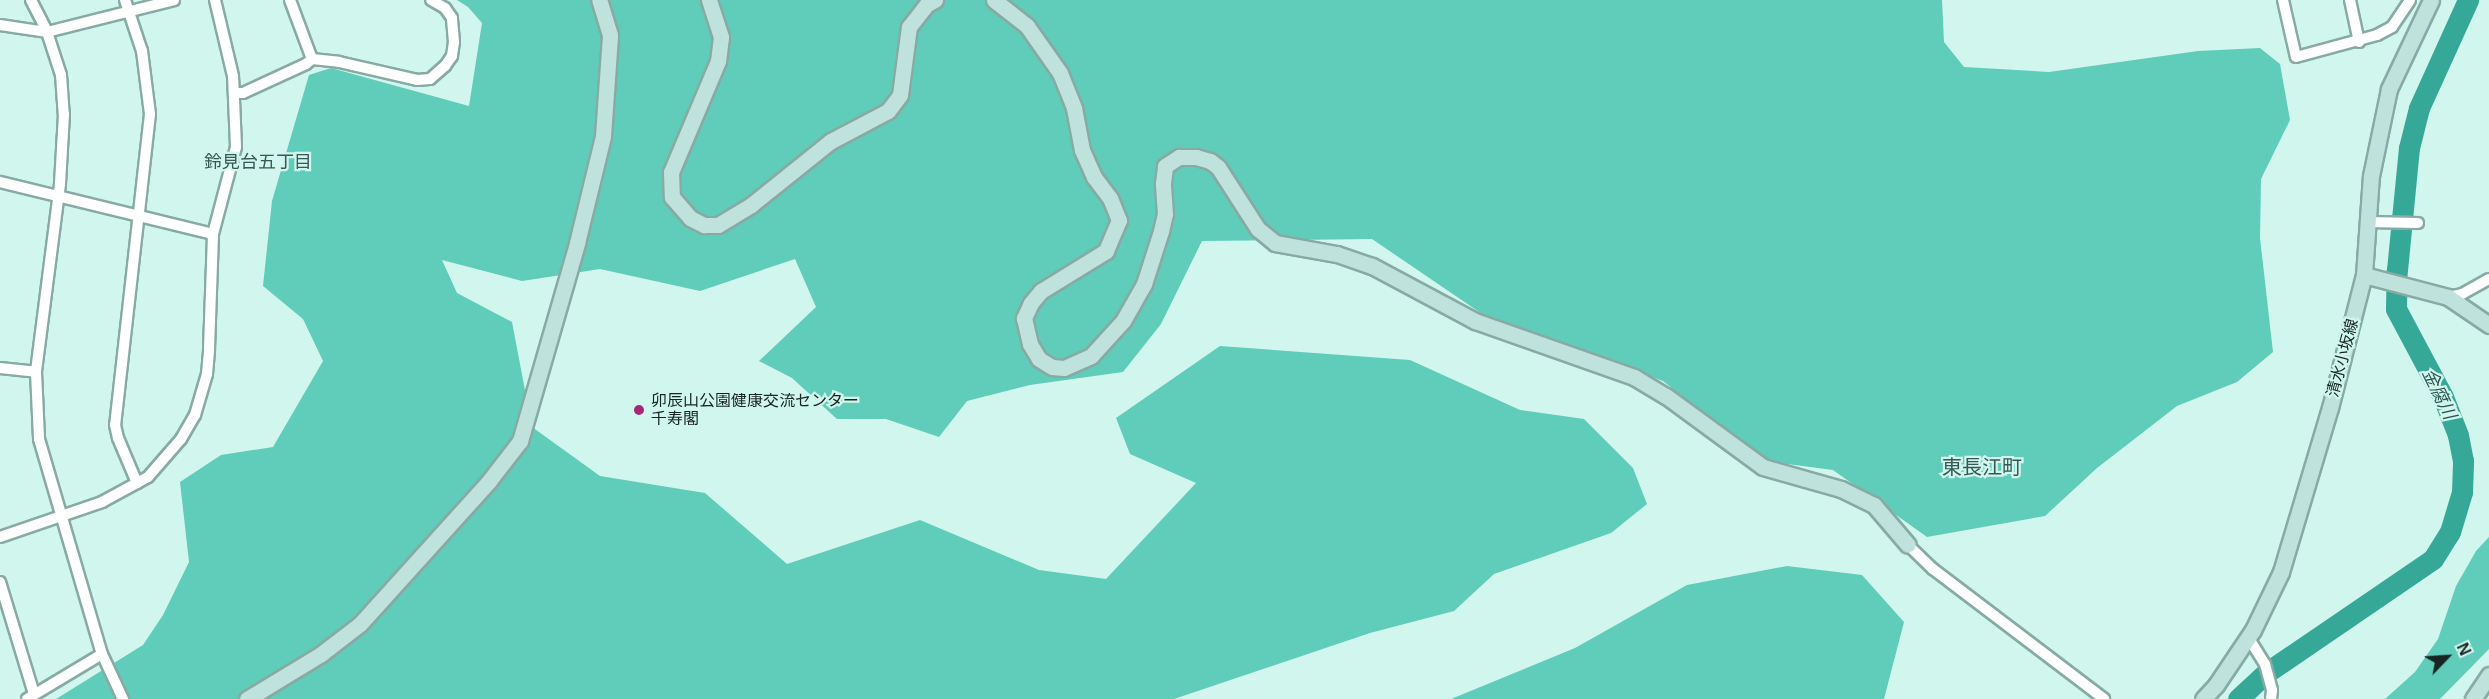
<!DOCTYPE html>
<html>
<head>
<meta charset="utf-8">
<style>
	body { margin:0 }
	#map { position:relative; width:2489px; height:699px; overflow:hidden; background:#d0f6ee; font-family:Helvetica,"Noto Sans JP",sans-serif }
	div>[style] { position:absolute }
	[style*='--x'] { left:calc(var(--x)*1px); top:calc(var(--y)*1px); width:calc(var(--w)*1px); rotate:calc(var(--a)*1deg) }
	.forest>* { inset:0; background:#60ccba }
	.river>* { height:21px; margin:-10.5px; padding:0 10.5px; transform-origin:10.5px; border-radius:10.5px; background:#36a897 }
	.roads { filter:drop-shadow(2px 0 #87aba4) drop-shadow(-2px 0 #87aba4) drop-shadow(0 2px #87aba4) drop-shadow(0 -2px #87aba4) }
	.street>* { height:10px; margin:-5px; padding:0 5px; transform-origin:5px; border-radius:5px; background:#fff }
	.secondary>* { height:15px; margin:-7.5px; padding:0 7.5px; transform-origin:7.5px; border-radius:7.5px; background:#bfe2dd }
	.dots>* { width:16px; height:16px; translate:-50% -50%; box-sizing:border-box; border:3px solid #d0f6ee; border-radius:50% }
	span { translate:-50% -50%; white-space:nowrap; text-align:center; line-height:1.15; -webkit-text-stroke:4.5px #d0f6ee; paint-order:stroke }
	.street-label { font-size:16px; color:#162422 }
	.poi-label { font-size:16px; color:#162422 }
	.left { translate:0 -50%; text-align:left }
	.neighbourhood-label { font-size:18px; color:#375953 }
	.water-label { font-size:18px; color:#285750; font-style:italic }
	.quarter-label { font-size:20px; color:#375953 }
	.north { position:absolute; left:2417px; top:627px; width:60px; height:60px; -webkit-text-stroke:4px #d0f6ee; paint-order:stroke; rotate:65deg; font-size:16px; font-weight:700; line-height:24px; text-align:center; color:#162422 }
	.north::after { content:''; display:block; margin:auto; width:21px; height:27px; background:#162422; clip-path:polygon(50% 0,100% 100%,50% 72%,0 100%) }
</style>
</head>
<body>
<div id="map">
	<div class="forest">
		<div style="clip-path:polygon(457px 0,1942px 0,1944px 42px,1964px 67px,2049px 72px,2198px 51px,2260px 48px,2280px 64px,2290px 120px,2261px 179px,2260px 238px,2273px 352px,2237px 382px,2177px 406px,2097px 468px,2045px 516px,1927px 537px,1833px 470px,1764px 461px,1663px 381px,1491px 320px,1372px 239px,1202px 241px,1161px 324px,1123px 372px,1030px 385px,967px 401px,939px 437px,886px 419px,837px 419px,792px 378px,759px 361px,816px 307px,795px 259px,700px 291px,600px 269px,522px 281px,442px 260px,457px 293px,512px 322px,532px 427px,600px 476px,705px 493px,787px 564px,920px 520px,1039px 570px,1106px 579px,1196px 483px,1130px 454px,1116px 418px,1220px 346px,1410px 360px,1520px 410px,1584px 419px,1633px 468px,1647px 504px,1611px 533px,1494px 574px,1454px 611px,1370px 633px,1174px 699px,56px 699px,143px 645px,163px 615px,189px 562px,180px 482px,221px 455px,273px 447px,323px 361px,303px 319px,263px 286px,272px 201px,309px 75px,331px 68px,469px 106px,482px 23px,468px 7px)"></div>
		<div style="clip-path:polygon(2489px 537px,2489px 649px,2440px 699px,2385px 699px,2415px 672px,2438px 639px,2456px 586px,2476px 551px)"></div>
		<div style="clip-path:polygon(1787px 566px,1862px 575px,1904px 622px,1884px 699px,1451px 699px,1575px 648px,1687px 585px)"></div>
	</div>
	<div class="river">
		<div style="--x:2238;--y:699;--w:38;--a:-43"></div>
		<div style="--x:2266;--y:673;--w:202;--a:-34.3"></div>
		<div style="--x:2433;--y:559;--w:32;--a:-58"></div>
		<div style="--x:2450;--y:532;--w:42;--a:-73.3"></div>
		<div style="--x:2462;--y:492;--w:31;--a:-88"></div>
		<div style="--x:2463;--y:461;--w:26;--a:-101"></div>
		<div style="--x:2458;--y:435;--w:41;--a:-111.5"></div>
		<div style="--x:2443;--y:397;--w:100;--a:-118.1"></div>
		<div style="--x:2396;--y:309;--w:39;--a:-89"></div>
		<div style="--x:2397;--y:270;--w:123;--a:-84.4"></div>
		<div style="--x:2409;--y:148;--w:41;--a:-76"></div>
		<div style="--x:2419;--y:108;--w:119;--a:-65.6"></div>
	</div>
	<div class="roads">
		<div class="street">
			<div style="--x:31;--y:0;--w:36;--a:63"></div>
			<div style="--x:47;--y:32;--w:45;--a:72"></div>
			<div style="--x:61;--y:75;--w:39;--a:86"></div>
			<div style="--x:64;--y:114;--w:70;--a:93.3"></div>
			<div style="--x:60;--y:184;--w:190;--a:97.3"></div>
			<div style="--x:36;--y:372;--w:67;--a:87.4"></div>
			<div style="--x:39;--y:439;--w:224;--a:73.7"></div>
			<div style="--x:102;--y:654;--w:50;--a:65"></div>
			<div style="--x:125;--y:0;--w:54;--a:71.6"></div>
			<div style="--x:142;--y:51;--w:64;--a:82.8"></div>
			<div style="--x:150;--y:114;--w:313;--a:96.4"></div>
			<div style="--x:115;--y:425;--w:13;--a:77"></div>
			<div style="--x:118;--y:438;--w:49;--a:67.1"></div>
			<div style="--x:290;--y:0;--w:63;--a:69.6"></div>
			<div style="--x:2283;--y:0;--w:58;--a:77.2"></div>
			<div style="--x:2296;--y:57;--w:84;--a:-15.2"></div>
			<div style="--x:2377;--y:35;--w:17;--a:-28"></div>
			<div style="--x:2392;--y:27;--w:32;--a:-56"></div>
			<div style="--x:2350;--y:0;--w:43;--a:77.9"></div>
			<div style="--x:0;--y:25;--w:48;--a:8.5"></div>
			<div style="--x:47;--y:32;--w:131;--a:-14.1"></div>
			<div style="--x:234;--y:93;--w:9;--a:0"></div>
			<div style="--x:243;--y:93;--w:69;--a:-24.7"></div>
			<div style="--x:306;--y:64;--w:8;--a:-40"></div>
			<div style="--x:312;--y:59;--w:27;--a:6"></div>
			<div style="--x:339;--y:62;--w:80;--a:13"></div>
			<div style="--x:417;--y:80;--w:13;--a:-4"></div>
			<div style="--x:430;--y:79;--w:20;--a:-41"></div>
			<div style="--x:445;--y:66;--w:12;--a:-55"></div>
			<div style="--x:452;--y:56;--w:14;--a:-82"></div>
			<div style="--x:454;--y:42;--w:24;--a:-95"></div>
			<div style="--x:452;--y:18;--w:12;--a:-125"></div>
			<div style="--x:445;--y:8;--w:16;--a:-150"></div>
			<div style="--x:0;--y:182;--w:219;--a:13.7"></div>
			<div style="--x:2368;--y:222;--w:50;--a:1.1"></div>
			<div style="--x:2448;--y:297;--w:14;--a:-12"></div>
			<div style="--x:2462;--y:294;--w:31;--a:-29"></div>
			<div style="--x:0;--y:368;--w:36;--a:6"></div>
			<div style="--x:0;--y:537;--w:108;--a:-18.9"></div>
			<div style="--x:102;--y:502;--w:52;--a:-28.5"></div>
			<div style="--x:148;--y:477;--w:50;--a:-49"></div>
			<div style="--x:181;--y:439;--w:28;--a:-60"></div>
			<div style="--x:195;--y:415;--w:43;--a:-73.7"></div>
			<div style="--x:207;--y:374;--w:25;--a:-85"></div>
			<div style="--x:209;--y:349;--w:115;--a:-88"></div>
			<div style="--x:213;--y:234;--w:90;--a:-75.2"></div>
			<div style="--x:236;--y:147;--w:71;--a:-92.4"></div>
			<div style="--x:233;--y:76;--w:78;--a:-103.3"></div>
			<div style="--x:1908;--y:545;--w:35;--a:44"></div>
			<div style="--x:1933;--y:569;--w:215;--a:37.2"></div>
			<div style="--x:0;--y:582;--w:117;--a:73.1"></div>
			<div style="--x:2248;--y:637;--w:32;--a:58"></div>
			<div style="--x:2265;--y:664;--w:27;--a:75"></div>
			<div style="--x:2272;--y:690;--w:9;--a:96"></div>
			<div style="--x:27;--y:699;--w:87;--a:-31"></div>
		</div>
		<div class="secondary">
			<div style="--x:709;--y:0;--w:39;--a:72"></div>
			<div style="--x:721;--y:37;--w:24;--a:97"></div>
			<div style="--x:718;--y:61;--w:121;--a:112.9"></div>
			<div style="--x:671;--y:172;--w:25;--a:88"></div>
			<div style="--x:672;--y:197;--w:28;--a:49"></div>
			<div style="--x:690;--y:218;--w:16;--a:27"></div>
			<div style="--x:704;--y:225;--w:14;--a:0"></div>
			<div style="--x:718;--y:225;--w:39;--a:-31"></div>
			<div style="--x:751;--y:205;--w:102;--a:-38.7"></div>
			<div style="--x:831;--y:141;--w:64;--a:-27.8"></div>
			<div style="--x:888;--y:111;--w:20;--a:-53"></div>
			<div style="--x:900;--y:95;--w:69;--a:-82.5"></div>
			<div style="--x:909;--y:27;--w:29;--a:-52"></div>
			<div style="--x:927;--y:4;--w:9;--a:-27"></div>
			<div style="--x:994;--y:0;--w:42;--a:38.2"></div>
			<div style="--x:1027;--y:26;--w:57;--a:54.9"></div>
			<div style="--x:1060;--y:73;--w:38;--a:68"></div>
			<div style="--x:1074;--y:108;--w:43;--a:79.2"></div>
			<div style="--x:1082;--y:150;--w:30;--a:66"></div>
			<div style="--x:1094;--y:177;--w:26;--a:53"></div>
			<div style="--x:1110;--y:198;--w:24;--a:68"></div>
			<div style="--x:1119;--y:220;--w:34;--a:113"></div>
			<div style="--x:1106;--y:251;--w:76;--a:148.4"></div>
			<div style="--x:1041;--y:291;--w:16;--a:130"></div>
			<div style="--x:1031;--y:303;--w:17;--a:115"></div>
			<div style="--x:1024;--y:318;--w:27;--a:77"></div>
			<div style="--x:1030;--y:344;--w:17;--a:59"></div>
			<div style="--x:1039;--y:359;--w:15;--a:32"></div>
			<div style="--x:1052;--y:367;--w:12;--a:5"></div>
			<div style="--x:1064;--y:368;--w:30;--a:-24"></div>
			<div style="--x:1091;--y:356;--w:47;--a:-47.6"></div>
			<div style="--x:1123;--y:321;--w:43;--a:-60.4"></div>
			<div style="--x:1144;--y:284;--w:56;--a:-72.2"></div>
			<div style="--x:1161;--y:231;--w:17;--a:-77"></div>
			<div style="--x:1165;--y:214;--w:31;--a:-94"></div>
			<div style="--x:1163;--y:183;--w:17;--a:-83"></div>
			<div style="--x:1165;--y:166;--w:17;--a:-33"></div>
			<div style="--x:1179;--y:157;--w:17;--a:0"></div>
			<div style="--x:1196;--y:157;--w:15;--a:16"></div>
			<div style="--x:1210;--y:161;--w:10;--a:37"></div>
			<div style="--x:1218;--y:167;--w:74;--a:57.2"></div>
			<div style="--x:1258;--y:229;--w:22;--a:39"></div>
			<div style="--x:1275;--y:243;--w:63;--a:10.1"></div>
			<div style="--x:1337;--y:254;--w:37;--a:19"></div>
			<div style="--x:1372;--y:266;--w:117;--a:28.1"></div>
			<div style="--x:1475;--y:321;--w:169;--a:19.4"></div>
			<div style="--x:1634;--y:377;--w:37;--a:31"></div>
			<div style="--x:1666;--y:396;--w:120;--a:36.2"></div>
			<div style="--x:1763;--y:467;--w:81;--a:15.8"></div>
			<div style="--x:1841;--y:489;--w:37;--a:26"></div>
			<div style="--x:1874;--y:505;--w:52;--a:49.6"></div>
			<div style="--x:2364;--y:275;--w:87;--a:14.7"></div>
			<div style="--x:2448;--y:297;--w:50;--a:34.3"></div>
			<div style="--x:247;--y:699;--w:87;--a:-31.3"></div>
			<div style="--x:321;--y:654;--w:49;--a:-37.6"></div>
			<div style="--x:360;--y:624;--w:193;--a:-47.9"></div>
			<div style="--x:489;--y:481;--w:51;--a:-52.2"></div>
			<div style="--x:520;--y:441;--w:206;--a:-73.9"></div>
			<div style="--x:577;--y:243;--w:110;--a:-76.3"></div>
			<div style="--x:603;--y:136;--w:101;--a:-86"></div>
			<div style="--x:610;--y:35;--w:37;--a:-107"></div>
			<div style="--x:2203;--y:699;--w:19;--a:-47"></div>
			<div style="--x:2216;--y:685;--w:66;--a:-56.1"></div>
			<div style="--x:2253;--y:630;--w:64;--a:-64.2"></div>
			<div style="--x:2281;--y:572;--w:171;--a:-73.4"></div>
			<div style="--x:2330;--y:408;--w:137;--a:-75.7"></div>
			<div style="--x:2364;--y:275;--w:99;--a:-86"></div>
			<div style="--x:2371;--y:176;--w:89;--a:-78.3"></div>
			<div style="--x:2389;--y:89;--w:98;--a:-64.7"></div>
			<div style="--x:2473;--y:699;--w:29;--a:-56"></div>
		</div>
	</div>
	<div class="dots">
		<div style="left:639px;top:410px;background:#a72676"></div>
	</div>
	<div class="street-label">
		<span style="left:2343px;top:358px;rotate:-75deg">清水小坂線</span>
	</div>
	<div class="poi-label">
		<span class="left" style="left:651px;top:410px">卯辰山公園健康交流センター<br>千寿閣</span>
	</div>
	<div class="neighbourhood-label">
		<span style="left:258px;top:162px">鈴見台五丁目</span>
	</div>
	<div class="water-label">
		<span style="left:2439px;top:394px;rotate:64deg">金腐川</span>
	</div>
	<div class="quarter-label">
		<span style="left:1982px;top:467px">東長江町</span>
	</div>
	<div class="north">N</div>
</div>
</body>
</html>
